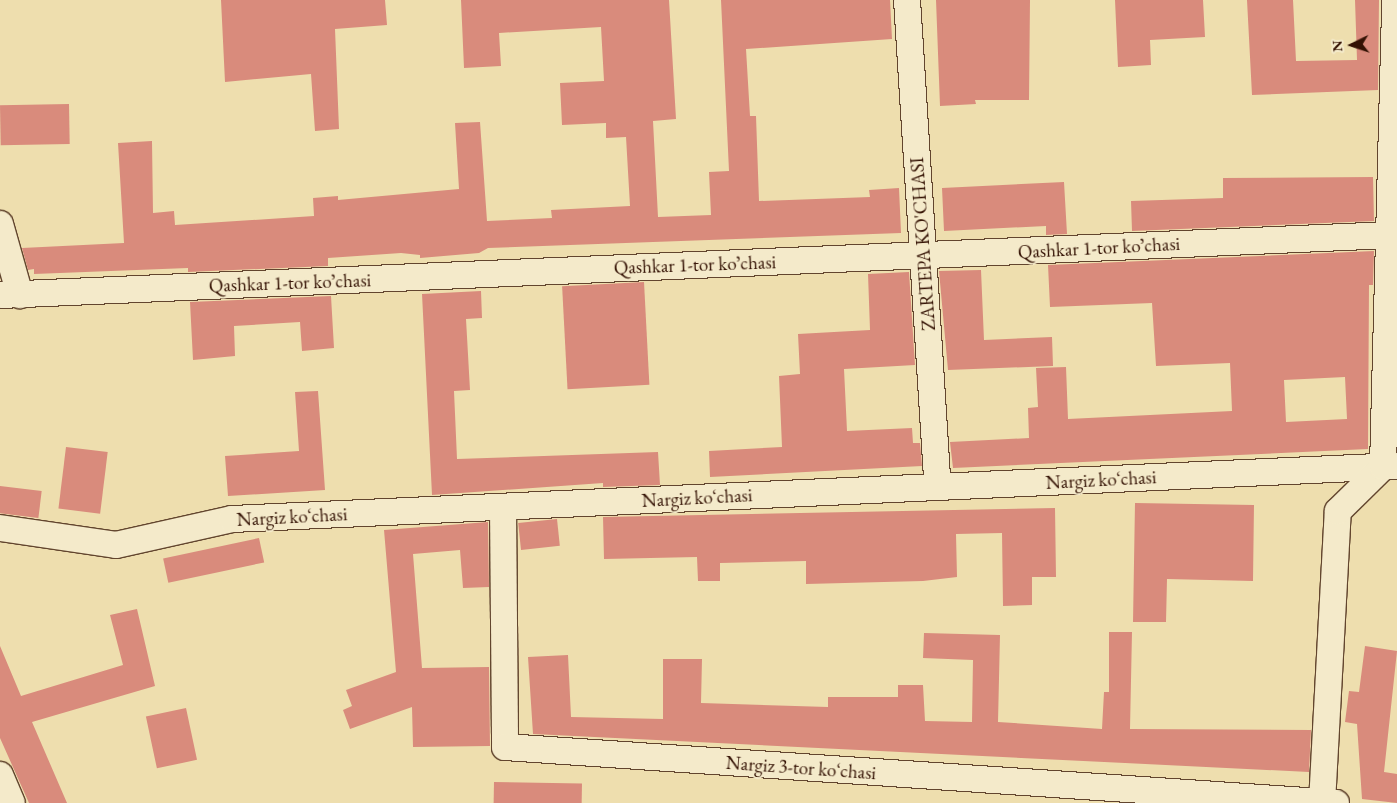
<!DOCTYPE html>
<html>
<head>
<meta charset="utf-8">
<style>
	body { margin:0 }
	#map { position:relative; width:1397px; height:803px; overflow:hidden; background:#eedeae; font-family:"EB Garamond",serif }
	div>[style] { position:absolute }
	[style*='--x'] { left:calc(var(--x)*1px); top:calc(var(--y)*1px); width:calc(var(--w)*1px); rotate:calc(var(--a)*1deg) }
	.building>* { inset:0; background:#d98b7c; transform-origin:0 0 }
	.roads { filter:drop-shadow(1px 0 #62452e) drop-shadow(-1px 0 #62452e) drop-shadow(0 1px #62452e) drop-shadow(0 -1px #62452e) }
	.minor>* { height:26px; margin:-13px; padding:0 13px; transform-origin:13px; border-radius:13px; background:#f4eaca }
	span { translate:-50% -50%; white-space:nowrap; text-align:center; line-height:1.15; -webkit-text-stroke:4px #f4eaca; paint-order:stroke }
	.street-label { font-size:19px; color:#341204 }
	.north { position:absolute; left:1327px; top:20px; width:50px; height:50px; -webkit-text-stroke:4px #f4eaca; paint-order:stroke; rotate:266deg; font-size:14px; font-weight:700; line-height:20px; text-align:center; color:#341204 }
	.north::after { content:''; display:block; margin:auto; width:18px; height:22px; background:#341204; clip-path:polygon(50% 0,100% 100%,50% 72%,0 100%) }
</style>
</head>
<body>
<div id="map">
	<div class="building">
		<div style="clip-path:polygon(221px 0,385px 0,387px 25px,335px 29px,339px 129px,315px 131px,311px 74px,225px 82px)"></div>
		<div style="clip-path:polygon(461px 0,669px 0,676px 119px,653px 121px,658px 217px,711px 215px,709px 172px,729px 171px,721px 0,890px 0,892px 39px,746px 49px,750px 116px,756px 116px,759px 201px,870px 197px,869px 190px,899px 188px,901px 233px,488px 248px,479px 253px,420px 258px,420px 255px,401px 253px,328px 258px,328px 266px,188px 272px,188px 268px,34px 274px,34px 269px,28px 270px,22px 248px,124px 243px,118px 143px,152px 141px,153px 213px,174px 211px,175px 225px,314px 216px,313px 198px,338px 196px,338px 200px,459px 189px,455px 123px,480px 122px,487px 221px,552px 218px,551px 210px,630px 206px,626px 137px,606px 138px,606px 123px,562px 125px,560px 83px,604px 81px,601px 27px,499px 33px,501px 66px,464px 68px)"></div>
		<div style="clip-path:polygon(936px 0,1030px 0,1029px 100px,975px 100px,976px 104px,940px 106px)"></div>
		<div style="clip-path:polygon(1115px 0,1203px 0,1205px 37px,1150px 40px,1151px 65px,1118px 67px)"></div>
		<div style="clip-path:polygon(1247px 0,1293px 0,1296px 61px,1357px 60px,1355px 0,1379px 0,1378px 90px,1252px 95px)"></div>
		<div style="left:69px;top:104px;width:40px;height:69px;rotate:89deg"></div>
		<div style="clip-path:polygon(1373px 177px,1374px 221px,1132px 231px,1131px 201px,1223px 198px,1223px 178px)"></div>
		<div style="clip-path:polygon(1064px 182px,1067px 234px,1046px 235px,1046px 226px,944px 231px,942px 188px)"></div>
		<div style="clip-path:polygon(evenodd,1374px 251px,1373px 285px,1369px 285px,1368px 449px,953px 468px,950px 442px,1029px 438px,1028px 408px,1038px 407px,1036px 368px,1066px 367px,1068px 419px,1232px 411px,1230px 363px,1156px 366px,1152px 303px,1050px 307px,1048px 265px,1374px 251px,1345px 377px,1347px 419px,1286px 422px,1284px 380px,1345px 377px)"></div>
		<div style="clip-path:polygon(981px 270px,984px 340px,1052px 337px,1053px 366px,948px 370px,939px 271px)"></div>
		<div style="clip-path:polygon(909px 272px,915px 365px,844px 369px,847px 431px,912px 428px,913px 443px,920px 443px,922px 466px,710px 477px,709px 451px,782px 447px,779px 376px,800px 374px,798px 334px,870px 330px,868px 274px)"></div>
		<div style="left:644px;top:282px;width:103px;height:82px;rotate:87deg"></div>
		<div style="clip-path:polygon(481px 291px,482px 318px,466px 319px,470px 390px,454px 391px,457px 459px,658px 452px,660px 485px,603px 487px,603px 483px,432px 495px,422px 294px)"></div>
		<div style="clip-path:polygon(331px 296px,334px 348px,302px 351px,300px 322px,234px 326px,235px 356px,193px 360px,190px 302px)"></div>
		<div style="clip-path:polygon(318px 391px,325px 490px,228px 496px,225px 456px,299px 451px,295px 392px)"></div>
		<div style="left:66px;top:447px;width:42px;height:62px;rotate:7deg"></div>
		<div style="left:0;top:486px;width:42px;height:27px;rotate:7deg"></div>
		<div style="clip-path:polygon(1135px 503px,1254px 505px,1253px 581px,1167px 579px,1166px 622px,1133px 622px)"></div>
		<div style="clip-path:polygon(1055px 508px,1056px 577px,1032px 577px,1032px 605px,1003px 606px,1002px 533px,956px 534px,957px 577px,923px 581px,806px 584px,806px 561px,720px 563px,720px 581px,698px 581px,697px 557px,604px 559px,603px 517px)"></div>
		<div style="left:557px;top:519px;width:27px;height:39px;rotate:84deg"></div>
		<div style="clip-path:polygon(488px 522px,489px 587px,463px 588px,460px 550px,413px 554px,422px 668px,489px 667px,490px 746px,413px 747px,412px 707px,350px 729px,343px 710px,352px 706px,346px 690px,396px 672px,384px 530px)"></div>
		<div style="left:259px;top:538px;width:25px;height:98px;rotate:78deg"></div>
		<div style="clip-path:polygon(137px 609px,155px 686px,32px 722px,67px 803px,29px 803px,0 738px,0 646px,21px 696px,123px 665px,110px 615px)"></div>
		<div style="clip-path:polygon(1109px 632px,1132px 632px,1130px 729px,1311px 730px,1309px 772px,533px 734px,528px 657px,568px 655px,571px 717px,663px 719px,663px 659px,702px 659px,701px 703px,828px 707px,828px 697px,898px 697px,898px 685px,923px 685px,925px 721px,972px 722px,973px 660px,923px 658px,924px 633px,1000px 635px,998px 722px,1102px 729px,1104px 692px,1109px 692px)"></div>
		<div style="clip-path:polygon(1365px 646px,1397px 651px,1384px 772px,1397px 774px,1397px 803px,1362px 799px,1357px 724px,1345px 722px,1349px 691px,1359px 692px)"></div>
		<div style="left:186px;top:708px;width:53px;height:41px;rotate:78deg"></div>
		<div style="left:494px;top:782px;width:88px;height:21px;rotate:1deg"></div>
	</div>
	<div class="roads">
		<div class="minor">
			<div style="--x:907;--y:0;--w:488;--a:86.4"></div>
			<div style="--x:0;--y:224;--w:74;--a:74.3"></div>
			<div style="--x:0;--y:295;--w:1390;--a:-2.47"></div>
			<div style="--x:503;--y:507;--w:240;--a:89.5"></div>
			<div style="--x:505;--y:747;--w:833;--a:3.86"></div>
			<div style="--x:0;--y:528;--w:117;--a:8.3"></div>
			<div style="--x:116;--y:545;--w:119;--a:-12.6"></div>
			<div style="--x:232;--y:519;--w:1166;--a:-2.6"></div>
			<div style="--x:0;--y:775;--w:30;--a:67"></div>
			<div style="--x:1322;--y:803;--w:292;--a:-86.9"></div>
			<div style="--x:1338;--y:511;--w:63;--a:-44.4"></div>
			<div style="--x:1383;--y:467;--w:467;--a:-88.5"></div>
		</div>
	</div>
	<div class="street-label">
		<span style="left:923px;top:244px;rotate:-94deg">ZARTEPA KO'CHASI</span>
		<span style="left:1099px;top:248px;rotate:-3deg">Qashkar 1-tor koʼchasi</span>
		<span style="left:695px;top:265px;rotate:-2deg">Qashkar 1-tor koʼchasi</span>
		<span style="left:290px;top:283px;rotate:-2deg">Qashkar 1-tor koʼchasi</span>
		<span style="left:1101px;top:480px;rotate:-3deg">Nargiz koʻchasi</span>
		<span style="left:697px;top:498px;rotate:-3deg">Nargiz koʻchasi</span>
		<span style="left:292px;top:517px;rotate:-3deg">Nargiz koʻchasi</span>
		<span style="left:801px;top:768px;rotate:4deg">Nargiz 3-tor koʻchasi</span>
	</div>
	<div class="north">N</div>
</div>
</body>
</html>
